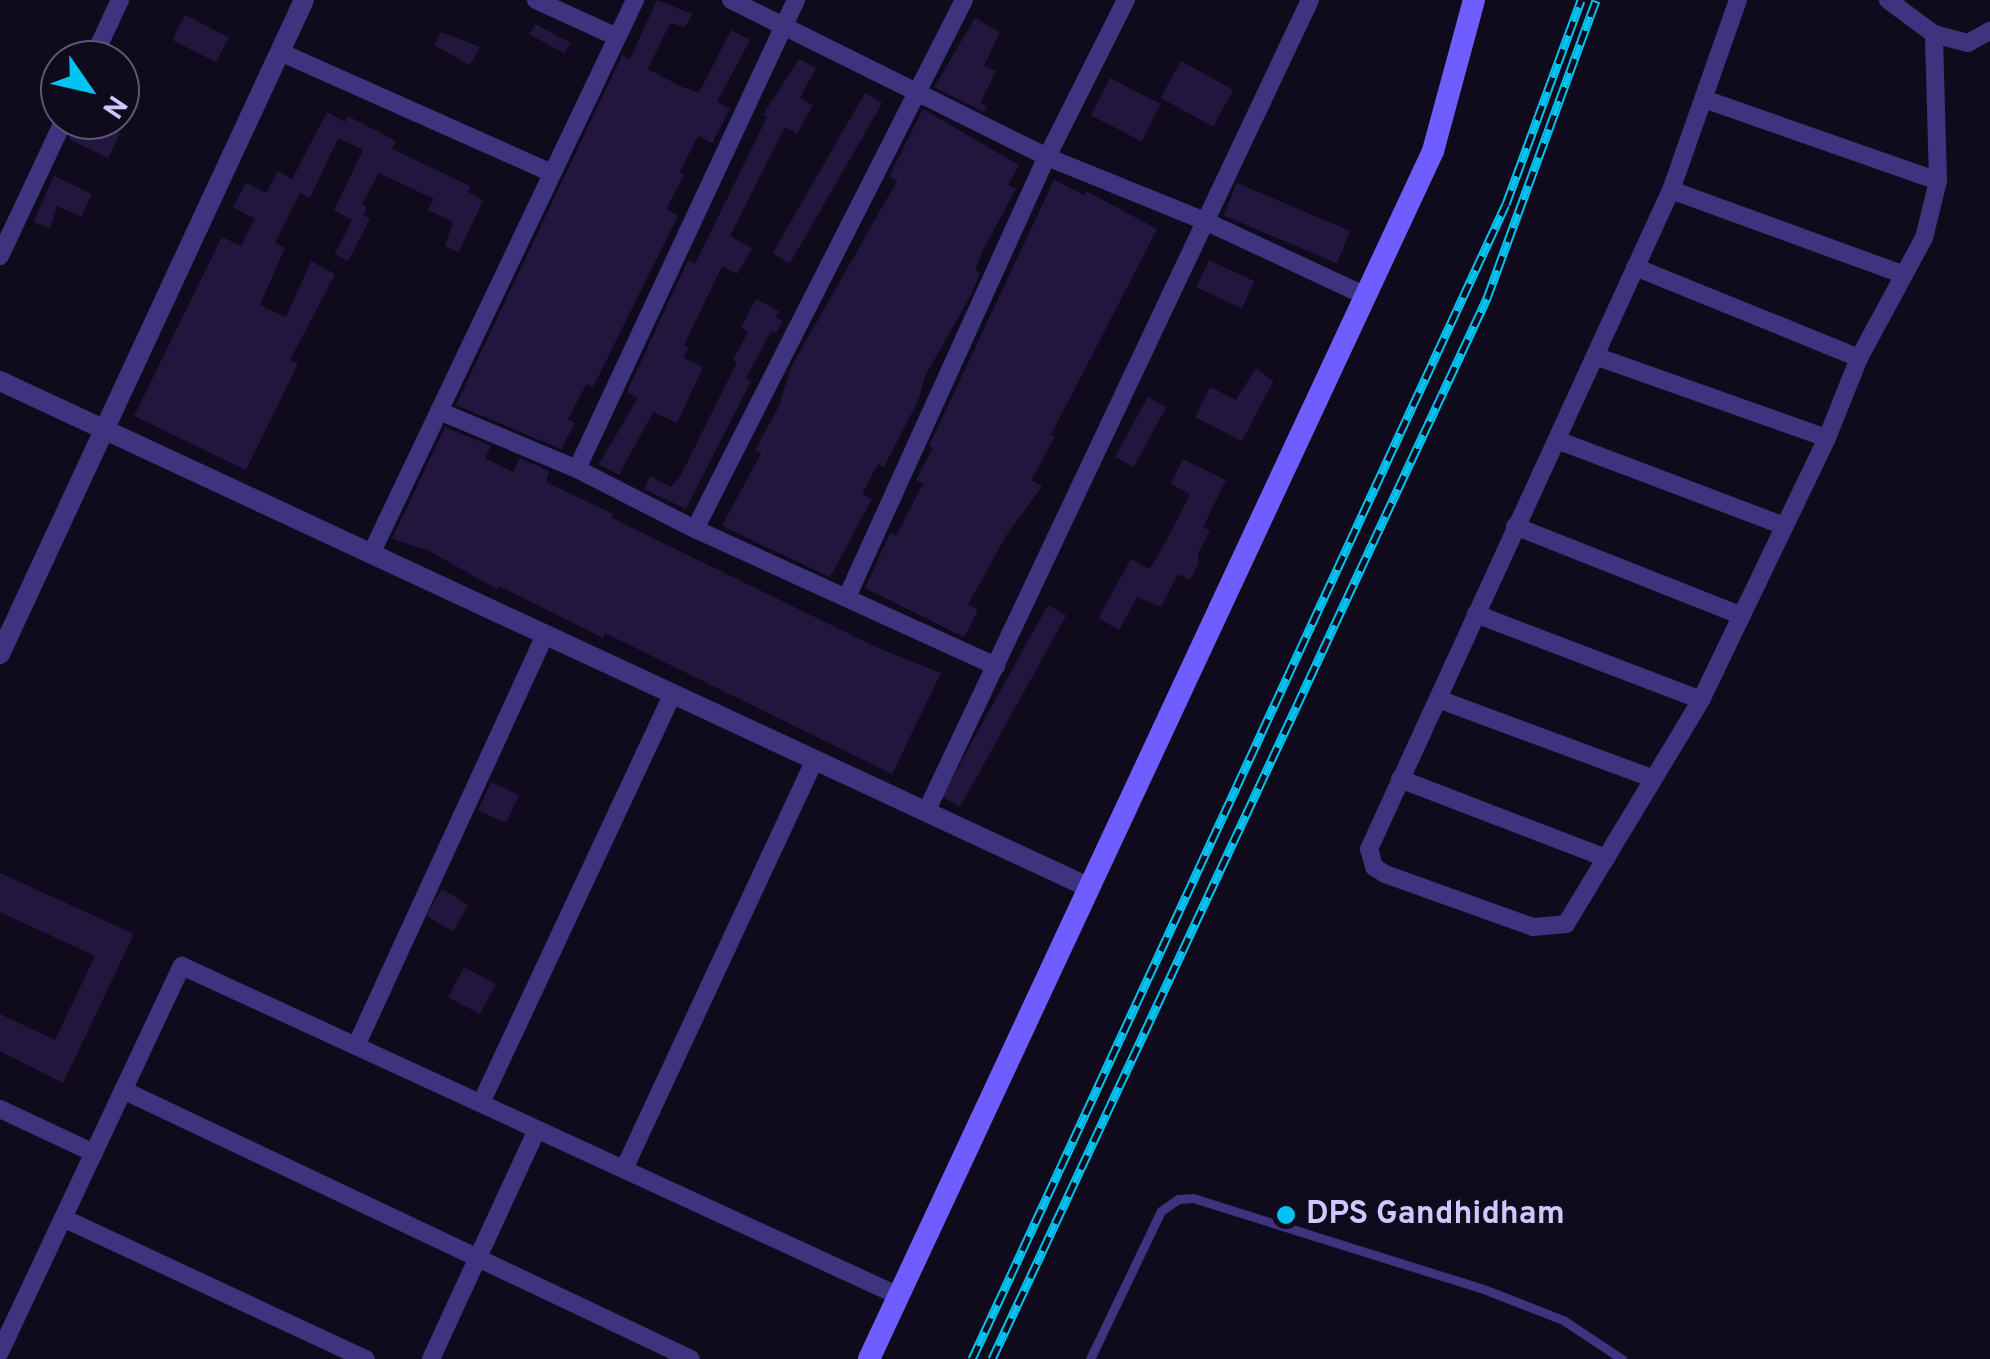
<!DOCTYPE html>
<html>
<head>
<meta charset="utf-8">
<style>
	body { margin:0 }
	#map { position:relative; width:1990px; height:1359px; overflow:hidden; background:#0f0b1d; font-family:Overpass,sans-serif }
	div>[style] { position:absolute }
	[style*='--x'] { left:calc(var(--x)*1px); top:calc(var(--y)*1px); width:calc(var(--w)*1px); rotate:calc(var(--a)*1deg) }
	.building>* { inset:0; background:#22163e; transform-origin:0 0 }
	.service>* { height:9px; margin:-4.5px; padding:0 4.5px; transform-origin:4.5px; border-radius:4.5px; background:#3d337e }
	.minor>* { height:18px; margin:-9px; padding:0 9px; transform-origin:9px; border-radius:9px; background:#3d337e }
	.tertiary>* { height:20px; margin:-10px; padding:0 10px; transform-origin:10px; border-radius:10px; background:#3d337e }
	.secondary>* { height:22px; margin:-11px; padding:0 11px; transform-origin:11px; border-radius:11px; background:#705dff }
	.rail>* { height:9px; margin-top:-4.5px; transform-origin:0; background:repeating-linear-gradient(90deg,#0f0b1d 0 15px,#00c3f1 0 30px); box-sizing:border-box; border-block:2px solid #00c3f1 }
	.dots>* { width:28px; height:28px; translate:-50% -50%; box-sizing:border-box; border:5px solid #0f0b1d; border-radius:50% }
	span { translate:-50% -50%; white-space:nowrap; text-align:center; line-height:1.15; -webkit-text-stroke:9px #0f0b1d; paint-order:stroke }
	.poi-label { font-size:32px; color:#d2c6ff; font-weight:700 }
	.left { translate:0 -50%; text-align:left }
	.north { position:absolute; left:40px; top:40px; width:100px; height:100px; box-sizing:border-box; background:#0f0b1d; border:2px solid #5d5677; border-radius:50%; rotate:124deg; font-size:28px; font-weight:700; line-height:40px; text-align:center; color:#d2c6ff }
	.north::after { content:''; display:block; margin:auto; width:35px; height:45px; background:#00c3f1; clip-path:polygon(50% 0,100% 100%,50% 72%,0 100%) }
</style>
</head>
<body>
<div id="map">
	<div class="building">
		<div style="clip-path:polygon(657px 0,692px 14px,685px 27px,670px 23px,648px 69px,682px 87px,699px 93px,731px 30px,750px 40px,717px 102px,730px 109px,712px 143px,698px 136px,679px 173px,684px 175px,666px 209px,678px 216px,593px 387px,587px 383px,568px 419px,575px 423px,561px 449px,456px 405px,622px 55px,630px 59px)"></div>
		<div style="left:185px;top:15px;width:49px;height:28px;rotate:27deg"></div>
		<div style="clip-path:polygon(975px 18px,1000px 32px,984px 66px,996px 71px,980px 103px,986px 106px,984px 112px,934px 87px)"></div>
		<div style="left:535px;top:24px;width:40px;height:12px;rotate:28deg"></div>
		<div style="clip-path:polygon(441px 32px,480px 47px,470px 65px,434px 45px)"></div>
		<div style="clip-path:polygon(799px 59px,816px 68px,800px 98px,813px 105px,797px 134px,785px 127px,730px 236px,752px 248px,737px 274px,722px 266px,684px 345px,689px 348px,683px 358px,703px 367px,677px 423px,653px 412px,619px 475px,599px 464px,638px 398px,627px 392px,688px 260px,695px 264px,767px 117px,763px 115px)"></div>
		<div style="left:1181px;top:61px;width:60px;height:42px;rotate:29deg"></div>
		<div style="left:1110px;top:78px;width:57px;height:42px;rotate:27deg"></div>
		<div style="left:865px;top:93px;width:20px;height:185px;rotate:30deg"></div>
		<div style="clip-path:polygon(923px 109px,1019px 165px,1008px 185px,1016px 189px,984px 248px,975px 270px,980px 273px,971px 295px,925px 376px,918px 401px,884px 467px,878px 464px,862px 494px,872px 499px,830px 577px,722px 526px,761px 453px,755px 450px,779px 406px,791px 367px,897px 181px,889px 177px)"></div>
		<div style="clip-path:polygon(327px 112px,345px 122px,348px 116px,396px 141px,392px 149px,470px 186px,468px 192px,483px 200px,459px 252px,445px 246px,453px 222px,428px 210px,434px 199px,379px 173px,362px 204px,367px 207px,363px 215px,370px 219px,348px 261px,335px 254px,352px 220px,334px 210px,363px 150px,338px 138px,310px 198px,300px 193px,275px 243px,285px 248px,260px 305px,286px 317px,311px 261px,335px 274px,290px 360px,298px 364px,246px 470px,134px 416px,222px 237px,241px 246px,255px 219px,233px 207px,246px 183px,266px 193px,278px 171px,292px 179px)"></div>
		<div style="clip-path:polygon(76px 120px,93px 120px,120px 133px,108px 158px,69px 139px)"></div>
		<div style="clip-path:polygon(54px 176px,92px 194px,81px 217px,57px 206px,50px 228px,33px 222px)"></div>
		<div style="clip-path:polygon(1054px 180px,1084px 195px,1086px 191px,1157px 229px,1051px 435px,1055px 437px,1031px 480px,1042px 486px,1006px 536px,968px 604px,978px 610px,964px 637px,865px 588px,890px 533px,896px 536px,923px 484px,916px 480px,933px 448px,929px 446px)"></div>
		<div style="left:1237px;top:183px;width:123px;height:35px;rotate:23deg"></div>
		<div style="left:1209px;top:260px;width:50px;height:30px;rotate:25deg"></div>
		<div style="clip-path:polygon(756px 299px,779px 311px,776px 317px,783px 321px,776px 333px,771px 331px,746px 378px,751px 381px,686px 509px,644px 489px,650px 476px,671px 487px,681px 475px,737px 362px,733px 360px,748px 332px,741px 328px)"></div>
		<div style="clip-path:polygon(1256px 368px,1273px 381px,1242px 441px,1195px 417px,1210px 387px,1236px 400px)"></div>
		<div style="left:1148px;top:397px;width:21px;height:68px;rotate:29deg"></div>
		<div style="clip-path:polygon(445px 427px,491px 446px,485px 458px,513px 472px,520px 458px,549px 471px,546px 482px,613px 514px,612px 518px,878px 648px,941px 673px,892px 774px,605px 633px,603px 638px,499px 586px,497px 589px,427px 550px,392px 539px)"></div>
		<div style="clip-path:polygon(1183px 459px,1226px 480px,1203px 527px,1210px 531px,1198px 553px,1198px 564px,1190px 580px,1178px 574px,1161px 607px,1137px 597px,1119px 630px,1098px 618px,1131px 559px,1150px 569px,1171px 532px,1190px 494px,1171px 484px)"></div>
		<div style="left:1048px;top:605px;width:21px;height:219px;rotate:29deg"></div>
		<div style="left:491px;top:782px;width:31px;height:31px;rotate:25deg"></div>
		<div style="clip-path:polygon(0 873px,134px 934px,63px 1083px,0 1051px,0 1014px,55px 1040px,95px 956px,0 912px)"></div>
		<div style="left:442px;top:889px;width:31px;height:31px;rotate:31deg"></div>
		<div style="left:464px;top:967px;width:36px;height:34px;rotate:28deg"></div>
	</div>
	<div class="service">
		<div style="--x:1090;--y:1359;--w:164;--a:-64.4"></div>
		<div style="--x:1161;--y:1211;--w:21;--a:-35"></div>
		<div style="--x:1178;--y:1199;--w:15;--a:-4"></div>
		<div style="--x:1193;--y:1198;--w:307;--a:17.4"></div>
		<div style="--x:1486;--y:1290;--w:83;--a:21.3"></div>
		<div style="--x:1563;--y:1320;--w:71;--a:33.5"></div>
	</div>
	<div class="minor">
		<div style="--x:536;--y:0;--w:89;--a:24.6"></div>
		<div style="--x:731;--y:0;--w:353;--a:26.4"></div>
		<div style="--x:1047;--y:157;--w:170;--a:22.1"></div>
		<div style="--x:1205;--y:221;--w:178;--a:25"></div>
		<div style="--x:1738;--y:0;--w:201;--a:109.4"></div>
		<div style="--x:1671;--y:190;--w:725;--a:114.62"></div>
		<div style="--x:1369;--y:849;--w:19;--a:74"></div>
		<div style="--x:1374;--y:867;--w:13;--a:32"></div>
		<div style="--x:1385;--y:874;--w:157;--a:19.7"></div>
		<div style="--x:1533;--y:927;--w:33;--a:-5"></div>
		<div style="--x:1566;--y:924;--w:262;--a:-58.9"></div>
		<div style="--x:1701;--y:700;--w:291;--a:-64.3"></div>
		<div style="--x:1827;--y:438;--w:86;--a:-68.2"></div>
		<div style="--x:1859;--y:358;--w:136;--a:-61.6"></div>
		<div style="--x:1924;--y:238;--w:59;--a:-76.2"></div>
		<div style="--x:1938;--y:181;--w:147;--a:-91.6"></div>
		<div style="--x:1888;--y:0;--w:57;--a:36.5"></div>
		<div style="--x:1934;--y:34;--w:35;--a:15"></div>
		<div style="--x:1968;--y:43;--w:25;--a:-29"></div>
		<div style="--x:280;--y:52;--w:298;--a:24"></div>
		<div style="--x:92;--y:60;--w:66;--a:-65"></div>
		<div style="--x:1704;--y:99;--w:248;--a:19.3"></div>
		<div style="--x:1671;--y:190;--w:248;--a:20"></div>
		<div style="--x:0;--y:256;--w:150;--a:-64.8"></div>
		<div style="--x:1635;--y:267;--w:242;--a:22.1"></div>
		<div style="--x:1595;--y:356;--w:246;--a:19.5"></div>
		<div style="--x:439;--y:411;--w:150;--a:22.8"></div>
		<div style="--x:577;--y:469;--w:132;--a:27"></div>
		<div style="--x:695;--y:529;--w:331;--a:24.5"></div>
		<div style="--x:1557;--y:440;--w:243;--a:20.7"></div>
		<div style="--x:577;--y:469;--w:518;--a:-64.97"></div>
		<div style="--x:1515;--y:526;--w:244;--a:21.6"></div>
		<div style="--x:695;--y:529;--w:593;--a:-63.05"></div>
		<div style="--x:371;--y:554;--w:614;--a:-64.52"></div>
		<div style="--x:847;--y:597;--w:483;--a:-65.6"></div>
		<div style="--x:1047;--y:157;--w:176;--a:-63.3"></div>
		<div style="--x:1476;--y:614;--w:241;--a:20.9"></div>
		<div style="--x:1438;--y:699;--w:230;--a:20.3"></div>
		<div style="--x:1400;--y:779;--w:221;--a:21"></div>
		<div style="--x:926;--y:812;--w:898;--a:-64.69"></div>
		<div style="--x:356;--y:1046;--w:452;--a:-65.3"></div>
		<div style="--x:123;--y:1090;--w:628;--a:25.34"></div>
		<div style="--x:481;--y:1103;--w:452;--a:-64.9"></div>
		<div style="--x:0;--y:1109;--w:104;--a:25.1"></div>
		<div style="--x:624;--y:1169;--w:451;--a:-65"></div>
		<div style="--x:63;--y:1218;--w:334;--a:25"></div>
		<div style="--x:0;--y:1352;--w:427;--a:-64.8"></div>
		<div style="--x:182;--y:966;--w:789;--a:24.71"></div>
		<div style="--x:431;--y:1359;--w:252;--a:-65.2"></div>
	</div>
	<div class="tertiary">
		<div style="--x:0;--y:381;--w:1202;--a:24.94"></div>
		<div style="--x:0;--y:654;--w:721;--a:-65.07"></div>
	</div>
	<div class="secondary">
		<div style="--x:869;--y:1359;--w:1333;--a:-64.97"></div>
		<div style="--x:1433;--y:151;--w:156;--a:-74.8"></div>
	</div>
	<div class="rail">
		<div style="--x:972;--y:1359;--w:1272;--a:-65.19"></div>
		<div style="--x:1506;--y:204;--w:217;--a:-69.8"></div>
		<div style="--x:992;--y:1359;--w:1171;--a:-64.99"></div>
		<div style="--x:1487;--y:298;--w:317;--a:-69.9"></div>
	</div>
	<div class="dots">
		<div style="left:1286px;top:1215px;background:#00c3f1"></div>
	</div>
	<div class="poi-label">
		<span class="left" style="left:1306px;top:1215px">DPS Gandhidham</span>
	</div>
	<div class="north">N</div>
</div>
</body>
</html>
